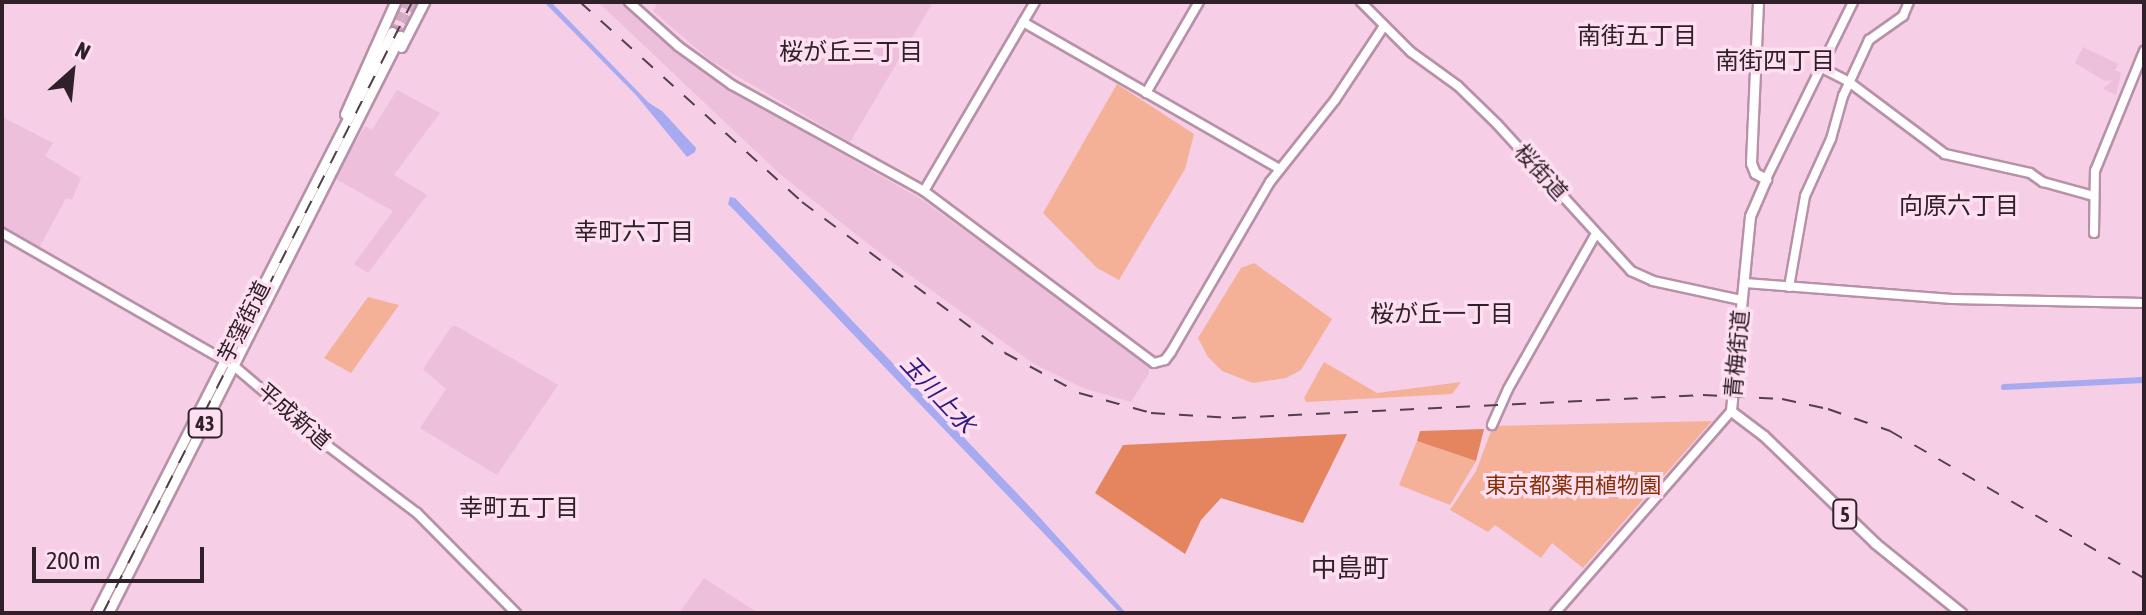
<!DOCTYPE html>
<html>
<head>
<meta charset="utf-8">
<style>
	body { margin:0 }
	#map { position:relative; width:2146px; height:615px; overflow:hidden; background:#f6cee6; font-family:"Asap Condensed","Noto Sans JP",sans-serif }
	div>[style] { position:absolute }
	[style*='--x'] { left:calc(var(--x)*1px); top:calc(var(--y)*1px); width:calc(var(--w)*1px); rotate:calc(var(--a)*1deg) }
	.built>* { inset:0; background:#edbfdb }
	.green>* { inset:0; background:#f4b198 }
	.forest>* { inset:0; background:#e48560 }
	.water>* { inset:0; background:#a7aaf1 }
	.canal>* { height:6px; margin:-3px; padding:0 3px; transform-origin:3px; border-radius:3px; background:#a7aaf1 }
	.primary-tunnel>* { height:9px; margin-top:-4.5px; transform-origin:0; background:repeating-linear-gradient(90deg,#ceabc0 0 9px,transparent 0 13.5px) }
	.roads { filter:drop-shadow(2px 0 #b791a8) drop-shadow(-2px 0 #b791a8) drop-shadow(0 2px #b791a8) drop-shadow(0 -2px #b791a8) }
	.secondary>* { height:8px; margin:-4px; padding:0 4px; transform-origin:4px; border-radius:4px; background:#fff }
	.primary>* { height:9px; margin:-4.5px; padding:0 4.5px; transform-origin:4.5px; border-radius:4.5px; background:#fff }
	.rail>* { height:2px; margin-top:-1px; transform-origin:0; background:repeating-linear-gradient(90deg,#523f4b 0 14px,transparent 0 28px) }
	span { translate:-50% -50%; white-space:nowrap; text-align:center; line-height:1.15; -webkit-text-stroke:7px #fedef1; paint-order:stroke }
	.shield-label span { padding:2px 6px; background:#fedef1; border:2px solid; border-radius:6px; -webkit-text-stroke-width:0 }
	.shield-label { font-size:20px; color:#2f2029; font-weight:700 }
	.street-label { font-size:22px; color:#2f2029 }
	.park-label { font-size:22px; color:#853105 }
	.neighbourhood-label { font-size:24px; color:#2f2029 }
	.water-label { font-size:24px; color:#2e1a7f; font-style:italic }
	.quarter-label { font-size:26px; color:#2f2029 }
	.frame { position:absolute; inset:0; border:4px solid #2f2029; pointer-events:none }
	.north { position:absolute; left:32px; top:32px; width:80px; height:80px; -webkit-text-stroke:6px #fedef1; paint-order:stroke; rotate:27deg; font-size:22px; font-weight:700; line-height:32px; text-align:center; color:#2f2029 }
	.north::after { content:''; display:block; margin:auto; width:28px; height:36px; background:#2f2029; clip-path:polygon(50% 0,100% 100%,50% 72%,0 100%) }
	.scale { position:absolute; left:32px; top:547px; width:172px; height:36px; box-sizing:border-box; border:4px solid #2f2029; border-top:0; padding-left:10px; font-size:24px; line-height:28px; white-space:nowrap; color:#2f2029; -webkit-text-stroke:6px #fedef1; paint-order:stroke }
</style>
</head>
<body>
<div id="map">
	<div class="built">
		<div style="clip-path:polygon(598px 2px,623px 2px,719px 84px,921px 199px,1149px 364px,1149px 373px,1131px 402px,1083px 388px,1034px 364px,885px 257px,781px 175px)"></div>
		<div style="clip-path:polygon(658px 2px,933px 2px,850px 142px,710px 60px,653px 11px)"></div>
		<div style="clip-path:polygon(2083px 47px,2118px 64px,2115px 70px,2121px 73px,2116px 95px,2103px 89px,2113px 80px,2105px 81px,2075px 63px)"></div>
		<div style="clip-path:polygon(397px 90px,440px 113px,394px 175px,427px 195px,368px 273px,354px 264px,393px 211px,334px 178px,365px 126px,372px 130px)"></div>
		<div style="clip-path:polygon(2px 117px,53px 143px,45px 156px,81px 178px,72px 200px,66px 198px,38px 250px,2px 230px)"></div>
		<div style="clip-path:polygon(456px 326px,558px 385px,497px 475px,420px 428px,446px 389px,423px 369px,451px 327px)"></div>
		<div style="clip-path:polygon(704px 578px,721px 589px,758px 613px,679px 613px)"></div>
	</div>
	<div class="green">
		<div style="clip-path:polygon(1117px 84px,1194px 134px,1185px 169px,1119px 280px,1097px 268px,1043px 213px)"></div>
		<div style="clip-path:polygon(1254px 263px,1332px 319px,1301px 370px,1286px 378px,1253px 383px,1222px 371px,1208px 357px,1198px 338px,1241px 268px)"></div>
		<div style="clip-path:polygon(368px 297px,399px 305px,351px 373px,324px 358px)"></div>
		<div style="clip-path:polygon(1324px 362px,1377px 393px,1461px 382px,1452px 394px,1306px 402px,1304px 398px)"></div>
		<div style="clip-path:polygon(1712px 421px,1583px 568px,1552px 543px,1541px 558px,1495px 525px,1488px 532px,1450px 510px,1476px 471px,1493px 426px)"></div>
		<div style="clip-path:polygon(1417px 441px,1476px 461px,1450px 505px,1399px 485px)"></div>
	</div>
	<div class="forest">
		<div style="clip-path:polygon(1484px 429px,1476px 461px,1417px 441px,1420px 431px)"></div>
		<div style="clip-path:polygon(1347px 434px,1303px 523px,1221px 498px,1201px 520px,1185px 554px,1095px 493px,1123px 445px)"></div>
	</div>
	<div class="water">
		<div style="clip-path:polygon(544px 2px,551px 2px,649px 103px,662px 111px,696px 148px,695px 152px,687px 157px,636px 95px)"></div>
		<div style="clip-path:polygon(730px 197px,735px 198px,1033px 510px,1126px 613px,1120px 613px,736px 212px,728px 204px)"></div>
	</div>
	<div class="canal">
		<div style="--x:2004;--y:387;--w:140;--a:-2.9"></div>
	</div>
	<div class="primary-tunnel">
		<div style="--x:392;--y:32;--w:33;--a:-67"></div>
		<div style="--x:400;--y:36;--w:37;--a:-66"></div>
	</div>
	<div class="roads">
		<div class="secondary">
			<div style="--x:629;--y:2;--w:66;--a:41.9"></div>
			<div style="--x:678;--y:46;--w:67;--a:35.8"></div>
			<div style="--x:732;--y:85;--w:219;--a:28.9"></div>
			<div style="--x:924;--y:191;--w:287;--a:36.8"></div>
			<div style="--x:1154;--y:363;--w:11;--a:-15"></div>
			<div style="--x:1165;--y:360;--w:10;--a:-53"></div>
			<div style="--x:1171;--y:352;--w:197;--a:-59.8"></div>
			<div style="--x:1270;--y:182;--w:105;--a:-51.6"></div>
			<div style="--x:1335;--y:100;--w:89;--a:-56.5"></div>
			<div style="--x:1361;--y:2;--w:71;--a:45"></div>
			<div style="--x:1411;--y:52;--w:58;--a:35.9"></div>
			<div style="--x:1458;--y:86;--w:54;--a:44.3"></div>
			<div style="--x:1497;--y:124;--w:199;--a:47.6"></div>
			<div style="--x:1631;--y:271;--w:24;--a:24"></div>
			<div style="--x:1653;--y:281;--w:90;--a:12.2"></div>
			<div style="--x:1023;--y:22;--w:296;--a:29.8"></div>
			<div style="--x:1822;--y:68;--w:30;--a:27"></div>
			<div style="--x:1849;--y:82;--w:120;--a:36.9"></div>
			<div style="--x:1945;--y:154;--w:87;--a:12.6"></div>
			<div style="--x:2030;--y:173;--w:16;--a:35"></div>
			<div style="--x:2043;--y:182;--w:53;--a:15.4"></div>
			<div style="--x:1146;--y:93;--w:105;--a:-59.8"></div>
			<div style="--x:1766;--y:179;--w:197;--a:-63.8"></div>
			<div style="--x:924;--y:191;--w:219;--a:-59.6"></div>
			<div style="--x:2;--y:233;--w:267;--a:29.8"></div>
			<div style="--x:234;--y:366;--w:123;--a:40.4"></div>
			<div style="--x:328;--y:446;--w:111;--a:37"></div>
			<div style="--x:417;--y:513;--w:141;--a:45.3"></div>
			<div style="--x:2094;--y:233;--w:62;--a:-89.1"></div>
			<div style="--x:2095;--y:171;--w:130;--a:-67.8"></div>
			<div style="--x:1745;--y:283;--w:208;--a:4.4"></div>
			<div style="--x:1952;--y:299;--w:192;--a:1.2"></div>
			<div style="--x:1789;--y:287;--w:92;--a:-80"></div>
			<div style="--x:1805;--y:196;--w:63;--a:-65.5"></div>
			<div style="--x:1831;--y:139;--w:45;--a:-74.4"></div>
			<div style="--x:1843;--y:96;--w:62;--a:-65.1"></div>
			<div style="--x:1869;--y:40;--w:42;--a:-35.2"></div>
			<div style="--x:1903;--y:16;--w:15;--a:-67"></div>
			<div style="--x:1492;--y:425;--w:39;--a:-66"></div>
			<div style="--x:1508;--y:389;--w:177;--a:-60.5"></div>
			<div style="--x:1555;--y:613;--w:268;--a:-48.9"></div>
		</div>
		<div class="primary">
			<div style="--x:1758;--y:2;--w:161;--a:92.5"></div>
			<div style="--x:1751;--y:163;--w:11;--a:68"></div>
			<div style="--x:1755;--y:173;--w:13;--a:29"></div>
			<div style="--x:1766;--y:179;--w:40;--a:113.4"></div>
			<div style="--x:1750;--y:216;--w:196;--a:95.6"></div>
			<div style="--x:1731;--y:411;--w:41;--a:37.1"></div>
			<div style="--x:1764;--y:436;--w:154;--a:43.9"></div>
			<div style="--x:1875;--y:543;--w:111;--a:39.1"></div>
			<div style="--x:401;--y:47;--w:51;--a:-62.9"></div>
			<div style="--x:345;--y:114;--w:123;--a:-65.9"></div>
			<div style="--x:96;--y:613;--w:652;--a:-63"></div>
			<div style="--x:108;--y:613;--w:647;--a:-63.16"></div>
		</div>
	</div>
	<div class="rail">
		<div style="--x:580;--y:2;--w:299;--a:42"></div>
		<div style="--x:802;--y:202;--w:253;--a:36.6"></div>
		<div style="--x:1005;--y:353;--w:84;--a:28.4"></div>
		<div style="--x:1079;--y:393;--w:75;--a:15.5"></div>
		<div style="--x:1151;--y:413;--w:81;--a:3.5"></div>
		<div style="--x:1232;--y:418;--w:472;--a:-2.8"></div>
		<div style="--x:1703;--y:395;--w:79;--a:2.9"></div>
		<div style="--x:1782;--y:399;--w:47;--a:12.3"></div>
		<div style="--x:1828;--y:409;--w:66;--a:19.5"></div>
		<div style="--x:1890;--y:431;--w:293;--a:30.1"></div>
		<div style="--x:103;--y:613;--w:685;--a:-63.17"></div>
	</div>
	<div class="shield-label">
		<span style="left:205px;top:423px">43</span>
		<span style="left:1845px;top:514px">5</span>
	</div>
	<div class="street-label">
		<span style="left:1541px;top:172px;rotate:48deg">桜街道</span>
		<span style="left:244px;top:322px;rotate:-63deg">芋窪街道</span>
		<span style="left:1737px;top:354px;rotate:-85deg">青梅街道</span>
		<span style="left:294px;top:416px;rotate:41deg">平成新道</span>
	</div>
	<div class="park-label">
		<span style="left:1573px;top:486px">東京都薬用植物園</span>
	</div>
	<div class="neighbourhood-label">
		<span style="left:1637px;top:36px">南街五丁目</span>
		<span style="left:851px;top:52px">桜が丘三丁目</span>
		<span style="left:1775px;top:61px">南街四丁目</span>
		<span style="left:1959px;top:206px">向原六丁目</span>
		<span style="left:634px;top:232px">幸町六丁目</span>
		<span style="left:1442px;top:314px">桜が丘一丁目</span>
		<span style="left:519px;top:508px">幸町五丁目</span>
	</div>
	<div class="water-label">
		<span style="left:938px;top:394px;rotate:47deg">玉川上水</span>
	</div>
	<div class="quarter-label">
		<span style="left:1350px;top:569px">中島町</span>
	</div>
	<div class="frame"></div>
	<div class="north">N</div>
	<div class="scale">200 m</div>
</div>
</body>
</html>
